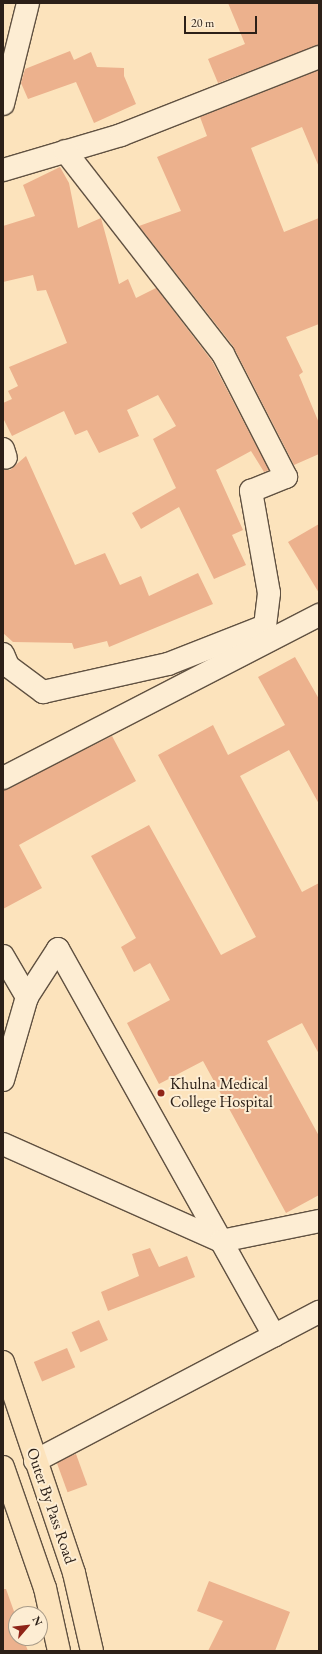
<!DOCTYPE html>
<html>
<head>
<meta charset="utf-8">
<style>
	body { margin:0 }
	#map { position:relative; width:322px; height:1654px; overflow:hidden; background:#fce3bc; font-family:"EB Garamond",serif }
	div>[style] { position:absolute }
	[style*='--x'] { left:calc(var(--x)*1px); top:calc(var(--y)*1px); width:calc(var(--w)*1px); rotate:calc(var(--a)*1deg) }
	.building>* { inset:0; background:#ecb18d; transform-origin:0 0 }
	.roads { filter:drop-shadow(1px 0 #605141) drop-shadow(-1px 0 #605141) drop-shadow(0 1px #605141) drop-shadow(0 -1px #605141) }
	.minor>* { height:22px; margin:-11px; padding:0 11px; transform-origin:11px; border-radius:11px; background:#fdedd3 }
	.major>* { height:22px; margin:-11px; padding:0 11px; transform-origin:11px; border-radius:11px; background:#fce3bc }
	.dots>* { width:11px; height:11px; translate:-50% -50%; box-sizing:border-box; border:2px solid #fdedd3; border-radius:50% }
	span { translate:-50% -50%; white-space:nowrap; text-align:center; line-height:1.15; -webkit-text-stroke:4px #fdedd3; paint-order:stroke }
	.poi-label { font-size:16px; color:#2c2018 }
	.left { translate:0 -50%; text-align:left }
	.street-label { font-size:16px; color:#2c2018 }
	.frame { position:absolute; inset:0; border:4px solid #2c2018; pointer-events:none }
	.north { position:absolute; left:8px; top:1606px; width:40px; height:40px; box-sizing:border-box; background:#fdedd3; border:1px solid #a99b88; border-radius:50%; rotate:62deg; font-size:11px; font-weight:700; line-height:16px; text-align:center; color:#2c2018 }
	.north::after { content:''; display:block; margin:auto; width:14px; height:18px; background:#8f2418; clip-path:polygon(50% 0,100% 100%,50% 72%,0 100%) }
	.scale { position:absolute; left:184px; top:16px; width:73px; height:18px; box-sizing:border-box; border:2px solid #2c2018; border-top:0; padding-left:5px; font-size:12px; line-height:14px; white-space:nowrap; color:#2c2018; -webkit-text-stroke:3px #fdedd3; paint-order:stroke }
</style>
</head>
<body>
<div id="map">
	<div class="building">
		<div style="clip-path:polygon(228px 3px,319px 3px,319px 45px,218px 83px,208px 59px,245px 44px)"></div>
		<div style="clip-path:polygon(70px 51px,74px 60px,91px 52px,97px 67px,124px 68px,124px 76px,136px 104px,94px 123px,76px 82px,28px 99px,21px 83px,25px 69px)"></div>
		<div style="clip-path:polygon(319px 70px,319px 167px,302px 127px,251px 148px,284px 232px,319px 218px,319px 324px,286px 337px,303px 372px,299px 375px,319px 423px,319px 454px,294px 465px,233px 346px,139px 226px,181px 211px,157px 157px,207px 136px,200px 117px)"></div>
		<div style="clip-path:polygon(60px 167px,69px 183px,78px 228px,101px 218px,119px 284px,128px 279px,136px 298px,156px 288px,212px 361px,269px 470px,264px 472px,251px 451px,216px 470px,243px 530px,232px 535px,246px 565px,214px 579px,179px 507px,141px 529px,132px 513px,176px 488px,153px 439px,176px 426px,158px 395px,127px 410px,139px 436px,99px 453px,87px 430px,75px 435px,64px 411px,12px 436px,3px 418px,3px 403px,12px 399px,8px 391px,18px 386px,9px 367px,67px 343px,46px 290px,37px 291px,33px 275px,3px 282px,3px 226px,35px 216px,23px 185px)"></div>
		<div style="clip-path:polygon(26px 456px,75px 565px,105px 553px,120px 585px,141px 576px,149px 596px,198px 573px,213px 604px,109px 647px,107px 641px,74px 649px,72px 643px,13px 642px,3px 633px,3px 470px,10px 470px)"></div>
		<div style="clip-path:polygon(319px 524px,319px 593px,288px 542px)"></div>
		<div style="clip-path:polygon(295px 657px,319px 699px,319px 804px,289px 750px,240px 776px,302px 892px,319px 883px,319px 1054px,302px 1023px,267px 1041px,319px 1136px,319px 1195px,286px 1213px,203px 1061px,159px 1084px,127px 1023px,170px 1000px,150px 963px,134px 972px,121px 947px,136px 938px,91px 856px,149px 825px,221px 955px,256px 937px,158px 755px,213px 725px,228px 755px,285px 725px,258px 677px)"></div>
		<div style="clip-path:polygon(112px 736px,136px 781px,19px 845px,42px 888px,3px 909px,3px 790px)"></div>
		<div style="clip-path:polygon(150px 1248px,159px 1267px,187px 1256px,195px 1277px,108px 1311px,101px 1292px,139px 1276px,132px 1254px)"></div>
		<div style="left:99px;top:1320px;width:22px;height:30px;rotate:66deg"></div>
		<div style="left:67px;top:1348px;width:21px;height:36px;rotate:67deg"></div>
		<div style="left:76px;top:1454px;width:33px;height:21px;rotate:70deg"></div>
		<div style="clip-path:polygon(209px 1581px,290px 1612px,275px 1651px,208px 1651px,223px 1621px,197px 1611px)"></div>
		<div style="clip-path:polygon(3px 1589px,6px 1589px,16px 1617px,16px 1638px,23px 1638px,28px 1651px,3px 1651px)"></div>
	</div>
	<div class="roads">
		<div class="minor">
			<div style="--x:3;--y:104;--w:104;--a:-76.1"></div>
			<div style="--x:3;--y:170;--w:123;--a:-16.5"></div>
			<div style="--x:121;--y:135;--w:213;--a:-21.5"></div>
			<div style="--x:3;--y:449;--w:9;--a:72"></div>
			<div style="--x:3;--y:654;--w:13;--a:67"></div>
			<div style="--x:8;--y:666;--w:44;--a:36.6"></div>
			<div style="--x:43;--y:692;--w:128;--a:-12.6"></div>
			<div style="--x:168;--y:664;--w:104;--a:-21.4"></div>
			<div style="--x:265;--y:626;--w:33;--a:-83"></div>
			<div style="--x:269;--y:593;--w:104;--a:-100"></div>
			<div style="--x:251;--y:491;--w:38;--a:-22"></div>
			<div style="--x:286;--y:477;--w:138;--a:-117.1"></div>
			<div style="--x:223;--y:354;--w:257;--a:-127.9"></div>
			<div style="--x:3;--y:778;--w:356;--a:-27.3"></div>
			<div style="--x:3;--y:956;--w:48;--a:59.7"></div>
			<div style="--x:3;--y:1080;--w:86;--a:-73.9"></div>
			<div style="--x:27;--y:997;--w:57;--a:-57.1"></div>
			<div style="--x:58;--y:949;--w:443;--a:60.8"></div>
			<div style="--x:3;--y:1144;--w:239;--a:24"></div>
			<div style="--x:221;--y:1241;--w:100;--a:-11.5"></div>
			<div style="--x:35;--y:1461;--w:321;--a:-27.7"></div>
		</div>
		<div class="major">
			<div style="--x:3;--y:1362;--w:223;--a:71.4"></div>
			<div style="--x:74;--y:1573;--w:80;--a:77"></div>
			<div style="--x:3;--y:1467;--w:128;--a:70.9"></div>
			<div style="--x:45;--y:1588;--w:65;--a:77.5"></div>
		</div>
	</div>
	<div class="dots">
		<div style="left:161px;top:1093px;background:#8f2418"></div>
	</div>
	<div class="poi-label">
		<span class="left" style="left:170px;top:1093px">Khulna Medical<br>College Hospital</span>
	</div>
	<div class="street-label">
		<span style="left:51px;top:1506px;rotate:71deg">Outer By Pass Road</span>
	</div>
	<div class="frame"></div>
	<div class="north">N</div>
	<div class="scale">20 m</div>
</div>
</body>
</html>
